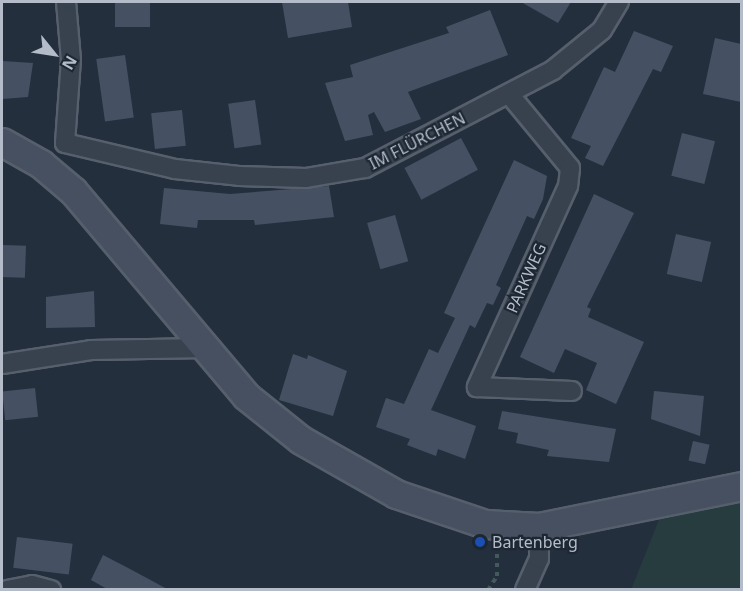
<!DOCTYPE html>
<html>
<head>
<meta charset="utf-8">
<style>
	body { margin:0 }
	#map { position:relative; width:743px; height:591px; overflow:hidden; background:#242f3e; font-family:"Noto Sans",sans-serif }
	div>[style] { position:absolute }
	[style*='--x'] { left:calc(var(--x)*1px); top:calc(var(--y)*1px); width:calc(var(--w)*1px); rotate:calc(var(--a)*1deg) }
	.green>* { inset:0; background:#263c3f }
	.building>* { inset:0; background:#455162; transform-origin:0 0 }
	.path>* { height:4px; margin-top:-2px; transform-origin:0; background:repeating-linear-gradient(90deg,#44595c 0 4.5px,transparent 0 9px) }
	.roads { filter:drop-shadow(2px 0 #565f6c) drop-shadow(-2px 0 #565f6c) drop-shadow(0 2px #565f6c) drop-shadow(0 -2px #565f6c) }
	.street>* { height:18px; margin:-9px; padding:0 9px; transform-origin:9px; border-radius:9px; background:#38414e }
	.secondary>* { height:27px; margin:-13.5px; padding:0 13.5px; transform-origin:13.5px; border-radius:13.5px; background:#465061 }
	.dots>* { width:16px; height:16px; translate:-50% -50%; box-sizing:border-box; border:3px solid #1d2633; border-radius:50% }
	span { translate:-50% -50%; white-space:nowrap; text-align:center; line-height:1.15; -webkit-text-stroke:4.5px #1d2633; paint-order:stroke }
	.street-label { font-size:16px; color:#b4bcc9 }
	.poi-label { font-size:16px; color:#b4bcc9 }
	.left { translate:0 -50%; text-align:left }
	.frame { position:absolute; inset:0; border:3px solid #b4bcc9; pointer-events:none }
	.north { position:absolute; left:24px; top:24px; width:60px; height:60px; -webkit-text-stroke:4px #1d2633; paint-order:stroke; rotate:120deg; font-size:16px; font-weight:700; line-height:24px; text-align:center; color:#b4bcc9 }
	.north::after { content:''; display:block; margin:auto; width:21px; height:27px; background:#b4bcc9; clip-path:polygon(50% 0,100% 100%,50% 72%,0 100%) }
</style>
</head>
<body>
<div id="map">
	<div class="green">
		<div style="clip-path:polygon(741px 498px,741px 589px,631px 590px,660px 517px)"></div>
	</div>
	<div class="building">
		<div style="left:115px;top:2px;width:35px;height:25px"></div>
		<div style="clip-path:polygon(282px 2px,348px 2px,352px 27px,288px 38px)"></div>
		<div style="clip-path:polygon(521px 2px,571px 2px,558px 23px)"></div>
		<div style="clip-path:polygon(490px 10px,508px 55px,408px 92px,421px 119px,385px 132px,374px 112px,368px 115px,373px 135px,345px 141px,325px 83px,353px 77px,350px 65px,449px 33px,446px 27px)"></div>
		<div style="clip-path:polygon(634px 31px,673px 46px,661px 72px,653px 69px,603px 166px,585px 158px,591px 146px,571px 138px,604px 67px,615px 72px)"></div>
		<div style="clip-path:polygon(715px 38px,741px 44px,741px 102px,703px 94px)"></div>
		<div style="left:125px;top:55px;width:63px;height:29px;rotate:82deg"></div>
		<div style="clip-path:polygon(2px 61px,33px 63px,28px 97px,2px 99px)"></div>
		<div style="left:255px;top:100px;width:45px;height:27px;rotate:82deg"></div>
		<div style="left:182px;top:110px;width:36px;height:31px;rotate:84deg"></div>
		<div style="left:682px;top:133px;width:34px;height:44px;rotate:14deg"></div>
		<div style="left:461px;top:138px;width:36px;height:64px;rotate:62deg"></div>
		<div style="clip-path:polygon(514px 160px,547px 176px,543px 199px,534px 219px,527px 216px,496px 285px,501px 288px,493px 305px,487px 303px,475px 328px,470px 325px,431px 410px,476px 426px,465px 459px,438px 449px,436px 456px,407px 445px,410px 439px,376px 427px,386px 398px,404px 404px,429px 349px,438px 353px,455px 318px,444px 313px)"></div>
		<div style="clip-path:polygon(329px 186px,334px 217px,255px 225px,254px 220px,198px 220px,197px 228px,160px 224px,164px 188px,230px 194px)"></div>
		<div style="clip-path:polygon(594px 194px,634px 213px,587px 307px,591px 309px,588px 317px,644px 342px,616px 404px,586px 390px,597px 363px,565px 349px,554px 373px,520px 357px)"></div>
		<div style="left:395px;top:215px;width:48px;height:29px;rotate:74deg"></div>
		<div style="left:676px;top:234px;width:36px;height:41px;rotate:13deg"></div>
		<div style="left:2px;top:245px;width:24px;height:32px;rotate:2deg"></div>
		<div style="clip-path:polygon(94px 291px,95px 327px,46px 328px,46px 297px)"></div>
		<div style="clip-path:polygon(293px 354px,307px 359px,308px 355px,347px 371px,333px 416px,279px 400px)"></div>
		<div style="left:35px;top:388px;width:29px;height:33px;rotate:84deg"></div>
		<div style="clip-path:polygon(654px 391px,704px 396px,700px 436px,651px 419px)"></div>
		<div style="clip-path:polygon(502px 411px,616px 429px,609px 462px,547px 456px,549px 450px,516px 443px,518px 433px,498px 429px)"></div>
		<div style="left:693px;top:441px;width:17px;height:20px;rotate:13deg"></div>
		<div style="left:17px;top:537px;width:56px;height:31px;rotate:7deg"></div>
		<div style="clip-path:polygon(103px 555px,130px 569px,169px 590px,109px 590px,91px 580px)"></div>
	</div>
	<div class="path">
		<div style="--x:488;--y:590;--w:17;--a:-57"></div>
		<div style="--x:497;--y:576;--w:30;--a:-90"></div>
	</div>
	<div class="roads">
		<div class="street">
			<div style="--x:509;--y:94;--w:96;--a:50.5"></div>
			<div style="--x:570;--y:168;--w:18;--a:96"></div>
			<div style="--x:568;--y:186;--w:221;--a:114.4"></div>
			<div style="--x:477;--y:387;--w:95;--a:2.4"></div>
			<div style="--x:65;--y:143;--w:113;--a:13.3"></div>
			<div style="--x:175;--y:169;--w:64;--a:6.2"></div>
			<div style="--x:239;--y:176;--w:67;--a:1.7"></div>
			<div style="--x:306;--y:178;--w:60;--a:-9.6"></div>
			<div style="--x:365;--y:168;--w:212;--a:-27.5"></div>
			<div style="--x:553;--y:70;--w:63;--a:-39.2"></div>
			<div style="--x:602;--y:30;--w:33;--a:-59"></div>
			<div style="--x:65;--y:143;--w:83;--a:-85.9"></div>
			<div style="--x:71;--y:60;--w:58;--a:-94.9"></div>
			<div style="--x:2;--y:364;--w:90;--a:-8.9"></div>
			<div style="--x:91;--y:350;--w:115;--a:-1"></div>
			<div style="--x:7;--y:590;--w:25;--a:-11"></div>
			<div style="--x:32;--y:585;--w:20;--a:15"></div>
			<div style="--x:525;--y:590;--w:34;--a:-66"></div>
			<div style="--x:539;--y:559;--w:32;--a:-90"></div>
		</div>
		<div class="secondary">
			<div style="--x:2;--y:142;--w:45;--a:29.4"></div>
			<div style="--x:41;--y:164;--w:42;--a:40.2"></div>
			<div style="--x:73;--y:191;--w:268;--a:49.8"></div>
			<div style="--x:246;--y:396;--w:70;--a:38.7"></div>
			<div style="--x:301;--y:440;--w:109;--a:29.6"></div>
			<div style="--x:396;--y:494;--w:94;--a:18.6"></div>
			<div style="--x:485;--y:524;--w:54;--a:3.2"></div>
			<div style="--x:539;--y:527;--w:207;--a:-11.4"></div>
		</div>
	</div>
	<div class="dots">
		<div style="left:480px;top:542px;background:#1a4fb4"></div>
	</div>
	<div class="street-label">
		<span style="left:417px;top:141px;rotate:-27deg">IM FLÜRCHEN</span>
		<span style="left:526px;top:278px;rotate:-66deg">PARKWEG</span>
	</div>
	<div class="poi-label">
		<span class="left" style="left:492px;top:542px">Bartenberg</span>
	</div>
	<div class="frame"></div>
	<div class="north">N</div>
</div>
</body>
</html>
